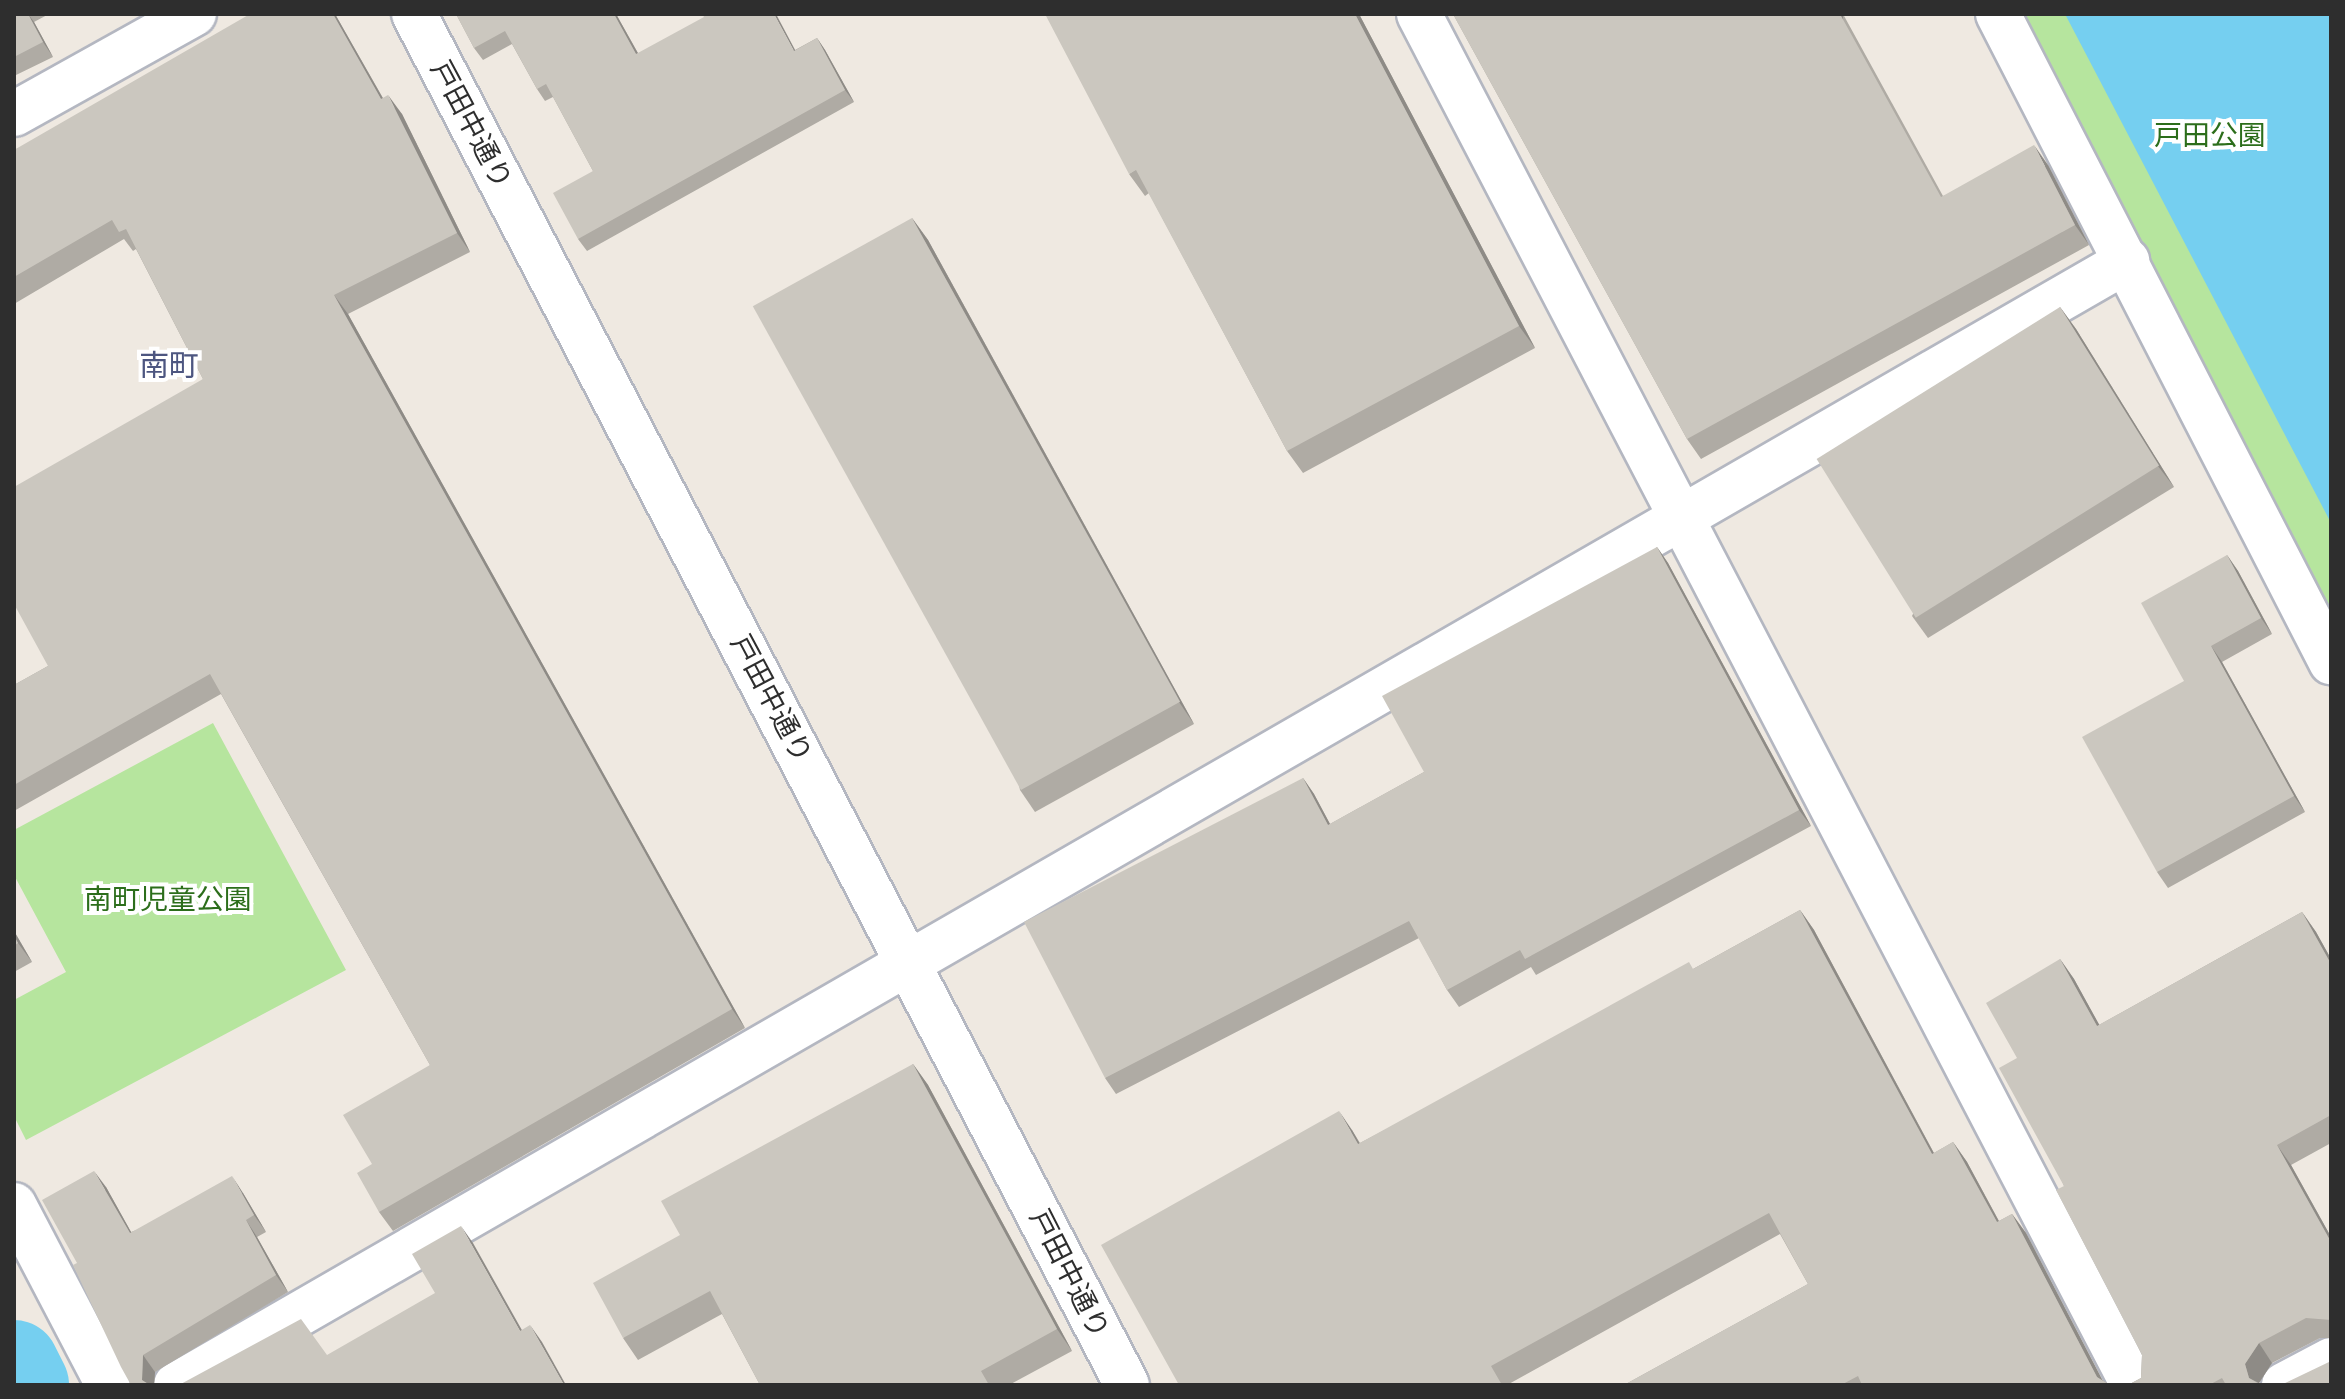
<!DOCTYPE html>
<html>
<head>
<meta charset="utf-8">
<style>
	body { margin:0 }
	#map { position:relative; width:2345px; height:1399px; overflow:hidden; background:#efe9e1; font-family:Raleway,"Noto Sans JP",sans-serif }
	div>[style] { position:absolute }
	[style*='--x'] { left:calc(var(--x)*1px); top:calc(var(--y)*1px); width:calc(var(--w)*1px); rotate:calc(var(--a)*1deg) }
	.green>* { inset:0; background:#b6e59e }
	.water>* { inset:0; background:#75cff0 }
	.river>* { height:90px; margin:-45px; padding:0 45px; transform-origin:45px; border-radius:45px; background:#75cff0 }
	.roads { filter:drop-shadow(2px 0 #b4b7c1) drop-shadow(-2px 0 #b4b7c1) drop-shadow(0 2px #b4b7c1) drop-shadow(0 -2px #b4b7c1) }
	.minor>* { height:44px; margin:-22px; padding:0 22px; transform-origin:22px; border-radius:22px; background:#fff }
	.wall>* { inset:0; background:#afaba4 }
	.shaded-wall>* { inset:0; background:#8e8b86; transform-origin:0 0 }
	.building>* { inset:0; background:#cbc7bf; transform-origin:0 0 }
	span { translate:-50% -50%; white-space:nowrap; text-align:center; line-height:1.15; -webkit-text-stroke:8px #fff; paint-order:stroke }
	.street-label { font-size:28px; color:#2e2e2e }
	.park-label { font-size:28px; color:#2c6e1b }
	.neighbourhood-label { font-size:30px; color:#4d5680 }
	.frame { position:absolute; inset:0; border:16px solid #2e2e2e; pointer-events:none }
</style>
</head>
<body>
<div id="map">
	<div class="green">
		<div style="clip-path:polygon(2008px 14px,2331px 14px,2331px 626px)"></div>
		<div style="clip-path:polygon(213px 723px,346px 970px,26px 1140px,14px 1116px,14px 1000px,66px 972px,14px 875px,14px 830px)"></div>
	</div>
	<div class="water">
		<div style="clip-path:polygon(2065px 14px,2331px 14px,2331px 523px)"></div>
	</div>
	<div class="river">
		<div style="--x:14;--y:1365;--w:22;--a:63"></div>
	</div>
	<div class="roads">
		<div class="minor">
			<div style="--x:414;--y:14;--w:1545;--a:62.52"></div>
			<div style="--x:1419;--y:14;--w:1546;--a:62.49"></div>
			<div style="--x:1998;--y:14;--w:729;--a:62.8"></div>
			<div style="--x:14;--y:114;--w:206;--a:-29.1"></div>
			<div style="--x:14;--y:1205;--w:203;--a:62.4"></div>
			<div style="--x:176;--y:1385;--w:2252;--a:-29.95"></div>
			<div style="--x:2284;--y:1385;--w:53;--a:-28"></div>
		</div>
	</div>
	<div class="wall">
		<div style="clip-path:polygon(14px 14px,49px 14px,34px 22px,53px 57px,14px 76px)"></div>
		<div style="clip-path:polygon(335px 14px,383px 98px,402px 114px,470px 252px,348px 314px,745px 1028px,393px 1231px,379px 1212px,372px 1164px,430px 1065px,221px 694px,14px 811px,14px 685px,48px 666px,203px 379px,136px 249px,133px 251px,124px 239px,14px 304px,14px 150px)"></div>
		<div style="clip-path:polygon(456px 14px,616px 14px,638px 53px,795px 50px,817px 38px,825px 50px,854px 102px,587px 251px,578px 239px,593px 171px,553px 97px,545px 101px,537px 89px,512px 44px,483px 60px,474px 48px)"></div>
		<div style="clip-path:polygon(1359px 14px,1535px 348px,1303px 473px,1287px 451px,1149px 193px,1145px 196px,1129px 174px)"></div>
		<div style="clip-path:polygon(1453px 14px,1843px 14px,1943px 196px,2048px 165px,2089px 245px,1701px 459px,1687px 439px)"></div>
		<div style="clip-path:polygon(912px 218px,928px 240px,1194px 724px,1035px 812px,1020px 790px)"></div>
		<div style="clip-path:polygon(2060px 307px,2076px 329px,2174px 487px,1928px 638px,1912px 616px)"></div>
		<div style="clip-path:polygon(1657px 547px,1668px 563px,1811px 826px,1536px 975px,1531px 967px,1459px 1007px,1447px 990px,1419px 938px,1116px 1094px,1105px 1078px,1303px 778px,1314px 794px,1330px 824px,1424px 772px)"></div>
		<div style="clip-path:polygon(2227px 555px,2238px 571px,2272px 634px,2222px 662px,2305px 812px,2168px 888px,2157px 872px,2184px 681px)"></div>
		<div style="clip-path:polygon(1800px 910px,1814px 930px,1934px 1153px,1953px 1142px,1967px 1162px,1999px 1221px,2012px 1214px,2026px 1233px,2102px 1380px,2110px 1385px,1624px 1385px,1808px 1284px,1780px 1234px,1507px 1385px,1179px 1385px,1352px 1130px,1360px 1143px,1693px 969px)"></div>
		<div style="clip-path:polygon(2302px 912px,2316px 932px,2331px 959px,2331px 1143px,2291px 1165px,2331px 1237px,2331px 1338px,2320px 1338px,2272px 1363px,2259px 1383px,2261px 1385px,2128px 1385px,2141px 1378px,2142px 1355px,2064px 1186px,2017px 1058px,2060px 959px,2074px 979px,2099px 1025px)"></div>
		<div style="clip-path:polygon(14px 931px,32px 962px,14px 972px)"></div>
		<div style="clip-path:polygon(913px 1064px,928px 1085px,1072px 1351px,1009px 1385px,760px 1385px,722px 1314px,638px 1360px,623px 1338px)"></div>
		<div style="clip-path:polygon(106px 1187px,131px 1232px,243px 1193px,266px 1232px,257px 1237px,288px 1292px,155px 1372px,154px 1385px,131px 1385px,77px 1263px)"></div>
	</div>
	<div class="shaded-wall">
		<div style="clip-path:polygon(28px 14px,34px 22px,53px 57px,43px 42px)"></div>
		<div style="clip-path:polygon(333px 14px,335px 14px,394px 118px,381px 99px)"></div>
		<div style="clip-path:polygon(614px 14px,616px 14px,645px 66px,636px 54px)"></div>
		<div style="clip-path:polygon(774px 14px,776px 14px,802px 63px,794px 51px)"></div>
		<div style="clip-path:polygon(1355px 14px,1359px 14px,1535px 348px,1519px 326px)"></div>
		<div style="left:1840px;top:14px;width:3px;height:209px"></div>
		<div style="clip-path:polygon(817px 38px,825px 50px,854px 102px,845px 90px)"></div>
		<div style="clip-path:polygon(388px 95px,402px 114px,470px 252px,457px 233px)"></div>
		<div style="clip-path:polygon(2034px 145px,2048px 165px,2089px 245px,2075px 225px)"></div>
		<div style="clip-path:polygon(912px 218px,928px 240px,1194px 724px,1179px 702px)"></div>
		<div style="clip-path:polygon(334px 295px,348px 314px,745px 1028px,732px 1009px)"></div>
		<div style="clip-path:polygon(2060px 307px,2076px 329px,2174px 487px,2158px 466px)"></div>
		<div style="clip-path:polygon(1657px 547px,1668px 563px,1811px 826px,1799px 810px)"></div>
		<div style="clip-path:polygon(2227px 555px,2238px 571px,2272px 634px,2261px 618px)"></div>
		<div style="clip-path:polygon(2211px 646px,2222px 662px,2305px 812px,2294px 796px)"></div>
		<div style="clip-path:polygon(1303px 778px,1314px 794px,1339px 841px,1328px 825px)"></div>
		<div style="clip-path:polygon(1800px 910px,1814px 930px,1945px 1174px,1932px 1154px)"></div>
		<div style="clip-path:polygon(2302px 912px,2316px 932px,2331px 959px,2331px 964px)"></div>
		<div style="clip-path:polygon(14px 931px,32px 962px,18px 943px,14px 936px)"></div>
		<div style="clip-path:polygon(2060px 959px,2074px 979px,2111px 1046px,2097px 1026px)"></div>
		<div style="clip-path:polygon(913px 1064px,928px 1085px,1072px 1351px,1057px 1329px)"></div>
		<div style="clip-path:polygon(1339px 1111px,1352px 1130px,1371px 1164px,1358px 1144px)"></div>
		<div style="clip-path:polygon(1953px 1142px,1967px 1162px,2010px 1242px,1997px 1222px)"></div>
		<div style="clip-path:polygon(2277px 1145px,2291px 1165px,2331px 1237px,2331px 1242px)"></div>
		<div style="clip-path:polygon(94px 1171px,106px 1187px,141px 1250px,130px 1233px)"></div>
		<div style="clip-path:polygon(232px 1176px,243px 1193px,266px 1232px,254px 1215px)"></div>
		<div style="clip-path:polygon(2012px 1214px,2026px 1233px,2105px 1385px,2097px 1377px)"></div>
		<div style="clip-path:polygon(246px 1220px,257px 1237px,288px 1292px,276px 1275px)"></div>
		<div style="clip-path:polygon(461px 1226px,473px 1243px,532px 1348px,520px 1331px)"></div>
		<div style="clip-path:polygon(530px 1325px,542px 1342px,566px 1385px,564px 1385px)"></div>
		<div style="clip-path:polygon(2259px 1343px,2272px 1363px,2259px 1383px,2249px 1378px,2245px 1364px)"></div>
		<div style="clip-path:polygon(143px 1355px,155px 1372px,154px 1385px,146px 1385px,142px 1380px)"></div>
	</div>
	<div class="building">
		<div style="clip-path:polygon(14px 14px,28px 14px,43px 42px,14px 57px)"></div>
		<div style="clip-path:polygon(250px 14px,333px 14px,381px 99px,388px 95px,457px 233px,334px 295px,732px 1009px,379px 1212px,357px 1173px,372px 1164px,343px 1115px,430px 1065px,210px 674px,14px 785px,14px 685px,48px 666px,14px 604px,14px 487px,203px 379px,126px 229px,119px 232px,112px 220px,14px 277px,14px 150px)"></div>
		<div style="clip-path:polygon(456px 14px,614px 14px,636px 54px,704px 17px,702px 14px,774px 14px,794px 51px,817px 38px,845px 90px,578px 239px,553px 193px,593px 171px,546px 84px,537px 89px,505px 31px,474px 48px)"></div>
		<div style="clip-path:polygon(1045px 14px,1355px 14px,1519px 326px,1287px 451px,1136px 170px,1129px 174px)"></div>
		<div style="clip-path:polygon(1453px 14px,1840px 14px,1941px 197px,2034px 145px,2075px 225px,1687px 439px)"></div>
		<div style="left:912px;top:218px;width:553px;height:182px;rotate:61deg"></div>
		<div style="left:2060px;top:307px;width:187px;height:287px;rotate:58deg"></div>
		<div style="clip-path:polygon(1657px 547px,1799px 810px,1525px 959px,1520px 950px,1447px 990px,1409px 921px,1105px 1078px,1024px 922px,1303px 778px,1328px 825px,1424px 772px,1382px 696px)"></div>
		<div style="clip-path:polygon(2227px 555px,2261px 618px,2211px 646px,2294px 796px,2157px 872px,2082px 737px,2184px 681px,2141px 603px)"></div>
		<div style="clip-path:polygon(1800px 910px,1932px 1154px,1953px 1142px,1997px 1222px,2012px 1214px,2097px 1377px,2110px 1385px,1862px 1385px,1858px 1376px,1841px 1385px,1624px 1385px,1808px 1284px,1769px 1213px,1491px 1366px,1502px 1385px,1179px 1385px,1101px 1245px,1339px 1111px,1358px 1144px,1689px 962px,1693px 969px)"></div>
		<div style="clip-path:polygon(2302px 912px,2331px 964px,2331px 1115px,2277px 1145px,2331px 1242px,2331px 1320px,2306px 1318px,2259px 1343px,2245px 1364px,2249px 1378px,2261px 1385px,2226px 1385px,2222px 1378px,2209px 1385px,2128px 1385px,2141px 1378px,2142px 1355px,2056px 1190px,2064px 1186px,1999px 1068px,2017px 1058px,1986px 1003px,2060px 959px,2097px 1026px)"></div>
		<div style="clip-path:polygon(14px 936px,18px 943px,14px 946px)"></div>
		<div style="clip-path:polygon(913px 1064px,1057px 1329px,981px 1371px,989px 1385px,760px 1385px,710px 1291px,623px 1338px,593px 1283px,680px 1235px,661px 1201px)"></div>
		<div style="clip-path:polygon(94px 1171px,130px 1233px,232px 1176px,254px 1215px,246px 1220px,276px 1275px,143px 1355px,142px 1380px,150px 1385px,131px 1385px,121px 1367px,73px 1265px,77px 1263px,42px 1200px)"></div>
		<div style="clip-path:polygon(461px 1226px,520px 1331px,530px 1325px,564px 1385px,179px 1385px,301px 1319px,327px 1355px,435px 1293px,412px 1254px)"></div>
		<div style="clip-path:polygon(2331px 1359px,2331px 1385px,2281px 1385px,2329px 1362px)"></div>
	</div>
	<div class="street-label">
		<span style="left:471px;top:125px;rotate:62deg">戸田中通り</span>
		<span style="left:771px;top:699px;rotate:62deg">戸田中通り</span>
		<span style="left:1069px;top:1274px;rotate:63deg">戸田中通り</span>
	</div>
	<div class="park-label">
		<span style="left:2210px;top:136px">戸田公園</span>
		<span style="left:168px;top:900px">南町児童公園</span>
	</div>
	<div class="neighbourhood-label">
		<span style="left:169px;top:366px">南町</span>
	</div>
	<div class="frame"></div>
</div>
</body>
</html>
